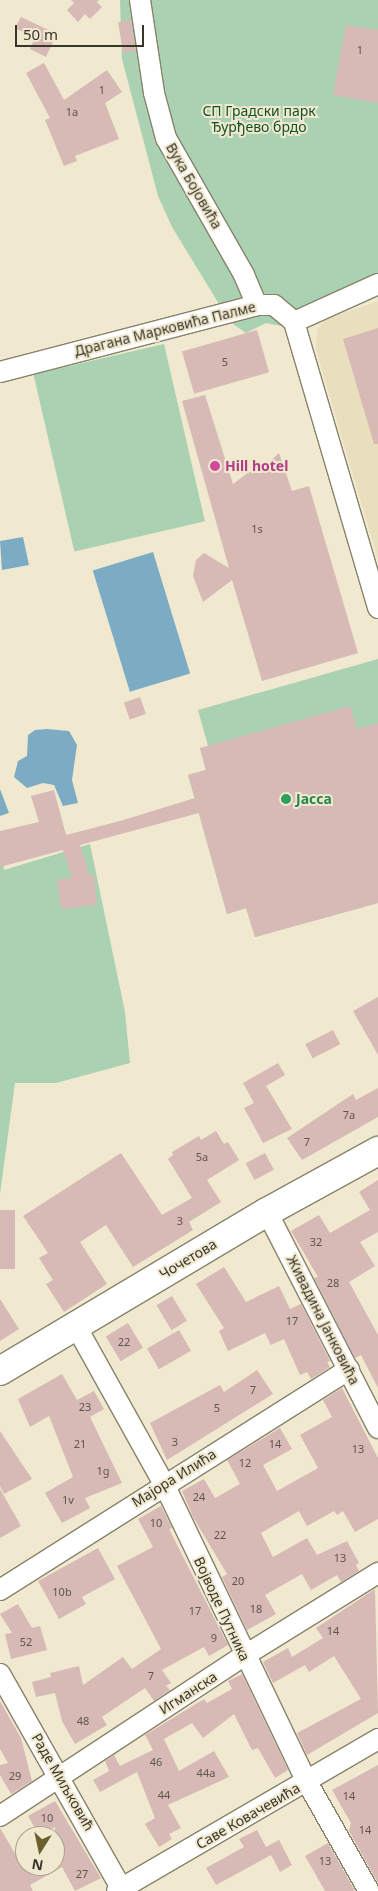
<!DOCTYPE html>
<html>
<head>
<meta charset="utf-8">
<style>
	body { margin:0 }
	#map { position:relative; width:378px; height:1891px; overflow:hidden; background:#f0e9cf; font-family:"Noto Sans",sans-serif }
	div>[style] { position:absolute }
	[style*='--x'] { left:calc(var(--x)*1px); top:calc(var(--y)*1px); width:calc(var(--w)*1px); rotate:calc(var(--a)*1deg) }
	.built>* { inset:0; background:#e9dfbe }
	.green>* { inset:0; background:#aad1b1; transform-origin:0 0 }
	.water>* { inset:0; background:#7bacc4; transform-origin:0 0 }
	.building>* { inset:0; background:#d7b9b6; transform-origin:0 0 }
	.roads { filter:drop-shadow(1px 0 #88826a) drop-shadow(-1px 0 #88826a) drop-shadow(0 1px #88826a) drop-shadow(0 -1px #88826a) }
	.street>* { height:20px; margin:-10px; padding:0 10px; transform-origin:10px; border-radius:10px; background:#fff }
	.secondary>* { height:28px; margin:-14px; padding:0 14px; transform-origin:14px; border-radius:14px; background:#fff }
	.dots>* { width:14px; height:14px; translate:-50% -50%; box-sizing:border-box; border:2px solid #f0e9cf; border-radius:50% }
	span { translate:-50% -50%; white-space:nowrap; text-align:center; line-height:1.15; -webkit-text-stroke:4px #f0e9cf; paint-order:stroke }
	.number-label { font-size:11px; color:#60564e }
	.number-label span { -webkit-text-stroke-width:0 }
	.park-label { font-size:14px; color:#125127 }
	.street-label { font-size:14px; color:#38352b }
	.hotel-label { font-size:14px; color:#b23c85; font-weight:700 }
	.left { translate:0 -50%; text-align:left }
	.leisure-label { font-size:14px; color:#27864d; font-weight:700 }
	.north { position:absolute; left:15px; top:1826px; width:50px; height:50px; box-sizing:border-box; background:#f0e9cf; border:1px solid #a6a18d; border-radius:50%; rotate:190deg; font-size:14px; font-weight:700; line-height:20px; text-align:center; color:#38352b }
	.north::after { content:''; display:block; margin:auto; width:18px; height:22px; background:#69602d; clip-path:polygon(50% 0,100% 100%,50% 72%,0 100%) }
	.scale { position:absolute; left:15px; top:25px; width:129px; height:22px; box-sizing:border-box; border:2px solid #38352b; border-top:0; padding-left:6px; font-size:15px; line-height:18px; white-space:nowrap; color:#38352b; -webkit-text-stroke:4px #f0e9cf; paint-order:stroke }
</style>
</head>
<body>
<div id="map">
	<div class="built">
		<div style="clip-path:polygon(378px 301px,378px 559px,316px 350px,317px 330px,325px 320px)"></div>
	</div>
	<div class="green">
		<div style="clip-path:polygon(120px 0,378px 0,378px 284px,287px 327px,266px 323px,246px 333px,230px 322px,172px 227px,158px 196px,122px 59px)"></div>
		<div style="left:164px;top:344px;width:182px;height:134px;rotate:77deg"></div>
		<div style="clip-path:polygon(378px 659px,378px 903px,255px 937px,246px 908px,227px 914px,188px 775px,206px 770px,200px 748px,208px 746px,198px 710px)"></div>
		<div style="clip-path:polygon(0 843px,4px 870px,90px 844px,125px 1012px,130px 1063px,56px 1083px,15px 1083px,0 1194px)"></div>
	</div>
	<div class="water">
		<div style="clip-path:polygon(23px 537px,29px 565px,2px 570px,0 541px)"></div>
		<div style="left:153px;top:552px;width:127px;height:63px;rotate:73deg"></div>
		<div style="clip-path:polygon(47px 729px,69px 731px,77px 745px,72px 780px,78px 803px,63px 806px,54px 785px,43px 783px,27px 788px,14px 777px,18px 761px,27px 756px,28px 735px,35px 730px)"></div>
		<div style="clip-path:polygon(0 789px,9px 813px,0 816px)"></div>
	</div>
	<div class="building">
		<div style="clip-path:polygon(71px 0,99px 0,97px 2px,102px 7px,90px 19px,85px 14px,78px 22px,67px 10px,74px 3px)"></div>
		<div style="clip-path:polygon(21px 17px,57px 34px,46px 57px,30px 49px,35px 38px,15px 28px)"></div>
		<div style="left:131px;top:20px;width:31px;height:13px;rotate:81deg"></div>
		<div style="clip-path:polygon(346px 25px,378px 30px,378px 103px,333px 95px)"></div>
		<div style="clip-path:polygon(44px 63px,64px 100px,107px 70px,122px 92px,105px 103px,119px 139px,75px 156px,77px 161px,64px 166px,45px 120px,50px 118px,26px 73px)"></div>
		<div style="clip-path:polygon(378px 328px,378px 444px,374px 444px,343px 339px)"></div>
		<div style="left:257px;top:330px;width:44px;height:78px;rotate:74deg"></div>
		<div style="clip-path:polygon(205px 395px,233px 484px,249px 472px,260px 471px,279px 453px,292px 491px,309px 486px,358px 653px,262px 681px,232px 580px,203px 602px,193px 576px,196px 560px,204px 553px,229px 568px,182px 401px)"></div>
		<div style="left:140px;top:697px;width:18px;height:17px;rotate:71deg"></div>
		<div style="clip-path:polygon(350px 706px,357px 729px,378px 723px,378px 903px,255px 937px,246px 908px,227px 914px,199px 813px,80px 845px,89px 875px,94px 875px,97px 905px,61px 909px,57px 880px,72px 878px,63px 850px,0 867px,0 831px,39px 822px,31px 796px,54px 790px,66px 835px,120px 821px,195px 798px,188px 775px,206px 770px,200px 748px)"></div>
		<div style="clip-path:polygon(378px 997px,378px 1055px,353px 1011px)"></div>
		<div style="left:333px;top:1030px;width:16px;height:31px;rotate:63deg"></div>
		<div style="clip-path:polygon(278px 1063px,285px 1075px,266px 1086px,292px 1129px,263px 1143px,244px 1108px,254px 1103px,243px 1083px)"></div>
		<div style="clip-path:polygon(378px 1088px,378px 1117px,302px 1160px,287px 1138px,353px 1094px,356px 1100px)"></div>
		<div style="clip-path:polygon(216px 1131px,224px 1144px,228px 1142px,239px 1160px,207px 1180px,221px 1202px,189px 1222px,193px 1230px,133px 1267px,106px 1225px,80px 1242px,107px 1284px,64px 1312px,46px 1284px,53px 1280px,39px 1258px,48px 1253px,23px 1216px,121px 1153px,162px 1215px,192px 1198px,168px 1159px,173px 1155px,172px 1152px,199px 1136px,201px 1140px)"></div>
		<div style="left:265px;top:1153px;width:19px;height:22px;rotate:62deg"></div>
		<div style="clip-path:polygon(378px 1180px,378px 1232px,360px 1242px,375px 1266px,349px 1282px,378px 1335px,378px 1388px,361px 1355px,355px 1358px,314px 1278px,318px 1277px,291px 1231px,319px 1215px,330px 1233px,370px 1210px,359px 1192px)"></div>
		<div style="left:15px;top:1210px;width:59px;height:15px;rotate:90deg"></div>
		<div style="clip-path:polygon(224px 1267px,246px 1302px,279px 1286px,290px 1309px,301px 1304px,330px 1361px,327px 1362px,330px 1367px,311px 1379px,307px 1372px,300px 1375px,284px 1339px,271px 1345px,265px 1333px,228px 1351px,219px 1331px,224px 1328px,196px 1284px)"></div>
		<div style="left:172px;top:1296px;width:29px;height:18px;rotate:59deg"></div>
		<div style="clip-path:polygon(0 1299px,19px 1329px,0 1341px)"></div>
		<div style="left:128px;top:1323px;width:29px;height:26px;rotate:59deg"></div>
		<div style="left:179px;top:1330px;width:24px;height:37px;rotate:60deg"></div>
		<div style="clip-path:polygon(257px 1370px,273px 1394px,167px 1460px,150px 1423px,220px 1385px,224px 1392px)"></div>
		<div style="clip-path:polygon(62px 1374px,77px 1400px,94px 1391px,104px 1409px,90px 1417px,122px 1483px,85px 1498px,90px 1508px,62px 1523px,45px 1493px,73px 1477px,49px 1416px,30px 1427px,18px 1399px)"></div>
		<div style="clip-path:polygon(342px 1388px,378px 1458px,378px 1519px,355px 1532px,343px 1511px,337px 1515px,334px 1511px,307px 1526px,299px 1511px,261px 1533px,273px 1557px,307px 1538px,317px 1555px,347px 1541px,359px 1563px,356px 1565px,359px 1571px,341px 1582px,337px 1575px,311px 1590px,302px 1574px,265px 1595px,276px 1614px,247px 1630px,222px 1577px,227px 1574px,193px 1517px,182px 1491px,204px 1479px,215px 1498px,240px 1484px,227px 1460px,280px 1428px,292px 1449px,263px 1465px,277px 1491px,318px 1468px,300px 1435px,332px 1417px,323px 1400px)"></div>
		<div style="clip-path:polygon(0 1431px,32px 1479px,4px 1494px,0 1486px)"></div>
		<div style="clip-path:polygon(0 1489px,21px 1526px,0 1538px)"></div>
		<div style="clip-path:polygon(161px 1506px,172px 1528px,169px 1529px,228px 1645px,209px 1656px,204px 1647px,162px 1670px,171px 1683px,166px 1686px,170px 1690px,154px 1701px,145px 1688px,102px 1717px,107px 1725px,75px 1744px,62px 1721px,55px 1693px,36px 1697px,32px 1682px,51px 1677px,50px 1673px,79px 1666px,83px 1685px,123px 1657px,132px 1669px,161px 1649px,117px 1566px,153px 1547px,138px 1519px)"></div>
		<div style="clip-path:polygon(98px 1548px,115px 1579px,82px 1597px,86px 1604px,59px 1619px,38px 1581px)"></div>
		<div style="clip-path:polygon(375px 1589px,378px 1713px,307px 1755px,297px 1733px,361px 1699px,334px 1656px,309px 1672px,305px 1665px,273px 1683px,263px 1662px,288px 1648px,292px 1657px,323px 1638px,316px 1628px)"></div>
		<div style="clip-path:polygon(18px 1604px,32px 1628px,40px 1626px,47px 1650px,11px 1659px,5px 1634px,12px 1633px,0 1614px)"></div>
		<div style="clip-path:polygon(242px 1674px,288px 1770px,275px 1778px,258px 1748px,252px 1750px,234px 1714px,203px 1738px,192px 1723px,164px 1739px,179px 1771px,214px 1751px,229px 1777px,168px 1805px,181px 1828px,169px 1834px,172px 1839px,159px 1847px,145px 1824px,155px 1818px,137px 1772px,100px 1792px,93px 1780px,109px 1771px,105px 1761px,114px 1755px,120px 1766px,153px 1750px,145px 1735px,204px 1699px,207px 1703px,232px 1689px,228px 1681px)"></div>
		<div style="clip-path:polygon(0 1701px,21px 1738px,32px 1781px,11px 1794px,0 1775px,0 1765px,8px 1763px,0 1749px)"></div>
		<div style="clip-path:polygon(378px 1765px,378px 1883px,349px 1831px,351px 1823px,332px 1790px)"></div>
		<div style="clip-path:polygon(55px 1801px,101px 1878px,75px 1891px,62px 1867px,30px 1885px,33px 1891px,0 1891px,0 1828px,17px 1857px,25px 1853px,25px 1866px,55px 1866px,55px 1827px,39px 1835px,28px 1816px)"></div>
		<div style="clip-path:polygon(257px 1830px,266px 1847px,279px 1840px,292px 1865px,280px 1872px,271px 1855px,216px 1885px,206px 1868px,244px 1847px,239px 1839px)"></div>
		<div style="clip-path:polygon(328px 1843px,355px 1891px,325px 1891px,305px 1856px)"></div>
	</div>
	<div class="roads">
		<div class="street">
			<div style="--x:140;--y:0;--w:94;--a:81.4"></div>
			<div style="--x:154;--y:93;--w:47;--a:75.1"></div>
			<div style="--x:166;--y:138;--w:158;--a:60.3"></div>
			<div style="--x:244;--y:275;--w:33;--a:67"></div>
			<div style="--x:294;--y:322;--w:298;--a:73.6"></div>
			<div style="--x:294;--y:322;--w:92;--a:-24.3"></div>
			<div style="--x:0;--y:372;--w:266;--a:-14.6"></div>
			<div style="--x:257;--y:305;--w:17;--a:0"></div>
			<div style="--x:274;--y:305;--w:26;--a:40"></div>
			<div style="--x:267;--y:1212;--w:243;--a:62.8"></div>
			<div style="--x:76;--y:1326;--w:181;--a:60.9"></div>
			<div style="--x:164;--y:1484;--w:331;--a:64.4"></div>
			<div style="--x:307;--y:1782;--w:125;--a:60.4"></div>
			<div style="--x:0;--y:1590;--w:413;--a:-32.3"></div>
			<div style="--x:0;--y:1674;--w:249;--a:60.5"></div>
			<div style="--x:0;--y:1816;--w:292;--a:-33.3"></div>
			<div style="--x:244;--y:1656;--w:158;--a:-31.8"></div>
			<div style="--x:117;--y:1891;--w:302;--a:-30.2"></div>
		</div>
		<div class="secondary">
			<div style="--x:0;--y:1371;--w:311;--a:-30.8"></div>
			<div style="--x:267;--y:1212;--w:127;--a:-28.8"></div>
		</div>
	</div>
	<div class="dots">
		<div style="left:215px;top:466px;background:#d1479c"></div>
		<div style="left:286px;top:799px;background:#2e9e5b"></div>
	</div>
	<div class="number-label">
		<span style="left:360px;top:50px">1</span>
		<span style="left:102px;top:90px">1</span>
		<span style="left:72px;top:112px">1a</span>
		<span style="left:225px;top:362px">5</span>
		<span style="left:257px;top:529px">1s</span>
		<span style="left:349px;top:1115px">7a</span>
		<span style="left:307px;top:1142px">7</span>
		<span style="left:202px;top:1157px">5a</span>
		<span style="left:180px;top:1221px">3</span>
		<span style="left:316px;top:1242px">32</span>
		<span style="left:333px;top:1283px">28</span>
		<span style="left:292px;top:1321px">17</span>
		<span style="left:124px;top:1342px">22</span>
		<span style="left:253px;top:1390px">7</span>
		<span style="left:85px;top:1407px">23</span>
		<span style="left:217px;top:1408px">5</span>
		<span style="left:175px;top:1442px">3</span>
		<span style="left:80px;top:1444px">21</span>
		<span style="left:275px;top:1444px">14</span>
		<span style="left:358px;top:1449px">13</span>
		<span style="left:245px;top:1463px">12</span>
		<span style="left:103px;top:1471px">1g</span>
		<span style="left:199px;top:1497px">24</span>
		<span style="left:68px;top:1500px">1v</span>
		<span style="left:156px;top:1523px">10</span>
		<span style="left:220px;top:1535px">22</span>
		<span style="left:340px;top:1558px">13</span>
		<span style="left:238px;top:1581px">20</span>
		<span style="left:62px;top:1592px">10b</span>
		<span style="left:256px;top:1609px">18</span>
		<span style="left:195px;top:1611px">17</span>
		<span style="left:333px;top:1631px">14</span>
		<span style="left:214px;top:1638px">9</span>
		<span style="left:26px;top:1642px">52</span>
		<span style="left:151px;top:1676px">7</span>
		<span style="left:83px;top:1721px">48</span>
		<span style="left:156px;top:1762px">46</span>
		<span style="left:206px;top:1773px">44a</span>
		<span style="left:15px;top:1776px">29</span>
		<span style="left:164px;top:1795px">44</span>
		<span style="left:349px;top:1796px">14</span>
		<span style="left:47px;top:1818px">10</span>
		<span style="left:365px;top:1830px">14</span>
		<span style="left:325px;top:1861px">13</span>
		<span style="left:82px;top:1874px">27</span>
	</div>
	<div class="park-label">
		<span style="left:259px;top:119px">СП Градски парк<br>Ђурђево брдо</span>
	</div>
	<div class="street-label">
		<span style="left:194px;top:186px;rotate:60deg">Вука Бојовића</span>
		<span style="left:165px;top:329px;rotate:-14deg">Драгана Марковића Палме</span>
		<span style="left:188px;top:1259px;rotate:-31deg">Чочетова</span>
		<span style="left:323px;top:1320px;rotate:63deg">Живадина Јанковића</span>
		<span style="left:174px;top:1478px;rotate:-32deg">Мајора Илића</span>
		<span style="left:222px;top:1609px;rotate:65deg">Војводе Путника</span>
		<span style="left:188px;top:1693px;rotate:-33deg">Игманска</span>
		<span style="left:63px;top:1782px;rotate:60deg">Раде Миљковић</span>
		<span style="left:248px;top:1816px;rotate:-30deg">Саве Ковачевића</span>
	</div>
	<div class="hotel-label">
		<span class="left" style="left:225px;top:466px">Hill hotel</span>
	</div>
	<div class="leisure-label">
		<span class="left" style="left:296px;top:799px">Јасса</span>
	</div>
	<div class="north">N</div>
	<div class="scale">50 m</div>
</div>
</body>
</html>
